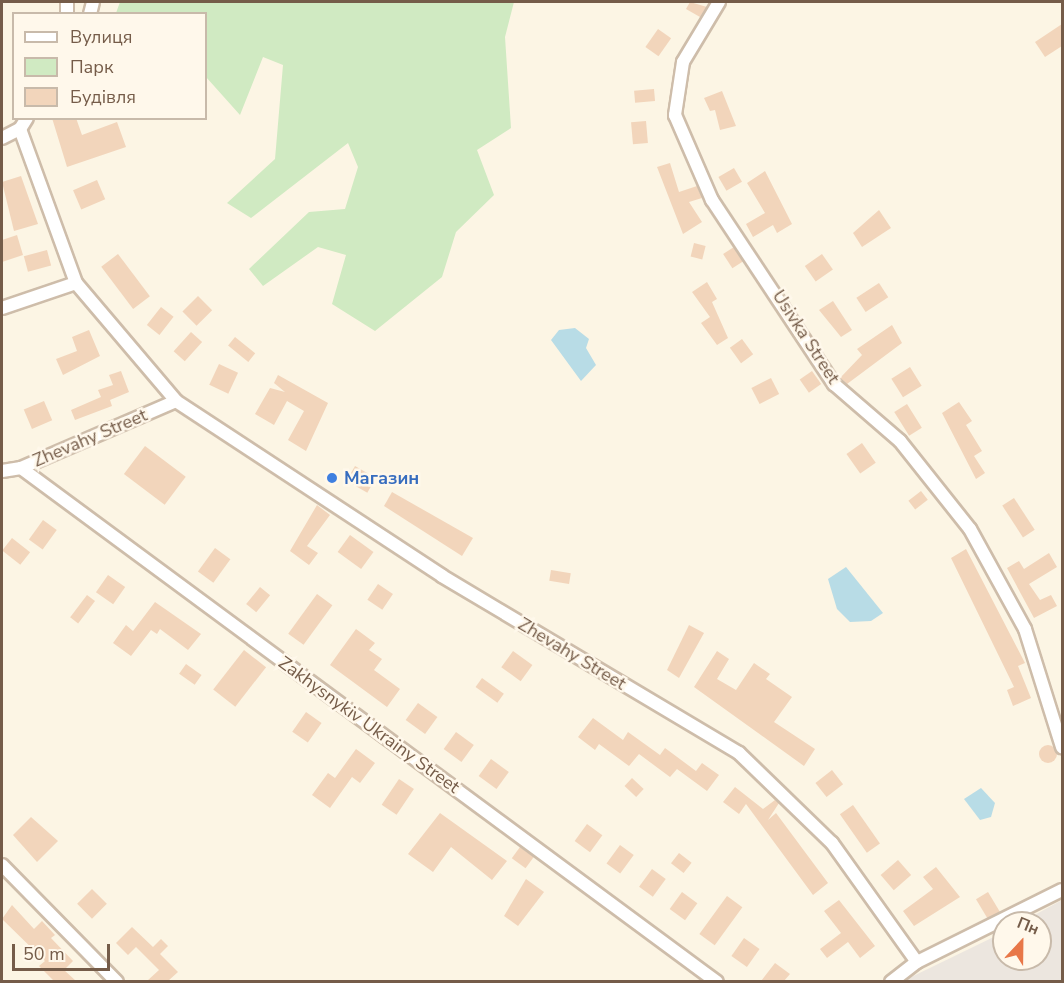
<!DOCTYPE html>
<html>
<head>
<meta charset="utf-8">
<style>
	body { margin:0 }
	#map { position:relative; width:1064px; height:983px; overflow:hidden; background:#fcf5e4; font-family:"Nunito Sans",sans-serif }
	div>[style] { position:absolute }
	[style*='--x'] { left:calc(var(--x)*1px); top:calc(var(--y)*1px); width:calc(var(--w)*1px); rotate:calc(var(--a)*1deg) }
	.industrial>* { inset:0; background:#ece6df }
	.green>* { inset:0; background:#d0eac2 }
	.water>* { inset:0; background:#b8dce6 }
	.building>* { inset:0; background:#f2d5bb; transform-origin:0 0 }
	.round { border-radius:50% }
	.roads { filter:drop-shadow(2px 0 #cebdaa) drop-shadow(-2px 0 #cebdaa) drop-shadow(0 2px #cebdaa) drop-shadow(0 -2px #cebdaa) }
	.minor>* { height:12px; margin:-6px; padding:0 6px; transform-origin:6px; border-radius:6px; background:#fff }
	.dots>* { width:16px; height:16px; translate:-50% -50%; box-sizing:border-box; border:3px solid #fff8eb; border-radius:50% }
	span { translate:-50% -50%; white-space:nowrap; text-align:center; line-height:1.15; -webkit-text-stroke:5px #fff8eb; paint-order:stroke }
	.street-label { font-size:18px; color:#755c49 }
	.shop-label { font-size:18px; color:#366cbe; font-weight:700 }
	.left { translate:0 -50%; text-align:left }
	.frame { position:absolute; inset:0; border:3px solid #755c49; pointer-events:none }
	.legend { position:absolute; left:12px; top:12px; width:195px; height:108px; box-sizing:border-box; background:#fff8eb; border:2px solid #c8baaa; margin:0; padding:8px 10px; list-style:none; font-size:18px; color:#755c49 }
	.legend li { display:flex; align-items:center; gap:12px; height:30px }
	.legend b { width:30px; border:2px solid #c8baaa }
	.north { position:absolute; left:992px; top:911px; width:60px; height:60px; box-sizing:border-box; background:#fff8eb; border:2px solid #c8baaa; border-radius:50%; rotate:22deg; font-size:16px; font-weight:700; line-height:24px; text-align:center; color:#755c49 }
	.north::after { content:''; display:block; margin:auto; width:21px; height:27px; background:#e87748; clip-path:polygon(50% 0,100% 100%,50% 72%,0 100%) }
	.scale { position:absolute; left:12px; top:944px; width:98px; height:27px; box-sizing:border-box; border:3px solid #755c49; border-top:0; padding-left:8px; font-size:18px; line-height:21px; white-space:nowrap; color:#755c49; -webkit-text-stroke:4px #fff8eb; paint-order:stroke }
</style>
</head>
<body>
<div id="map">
	<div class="industrial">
		<div style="clip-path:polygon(1062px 900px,1062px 981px,903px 981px,1004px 932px,1004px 959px,1040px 959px,1040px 923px,1020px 923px)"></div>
	</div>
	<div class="green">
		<div style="clip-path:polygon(120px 2px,514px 2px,505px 37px,511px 128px,477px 150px,494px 195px,456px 232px,442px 277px,375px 331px,332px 304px,346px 255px,318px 247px,263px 286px,249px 269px,309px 212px,345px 209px,358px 167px,348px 143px,251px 218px,227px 203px,275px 159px,283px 65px,263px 57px,240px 115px,206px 77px,206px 14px,116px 13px)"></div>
	</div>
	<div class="water">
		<div style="clip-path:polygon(575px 328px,589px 339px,586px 348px,596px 365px,581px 381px,551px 340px,559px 330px)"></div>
		<div style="clip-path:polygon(846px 567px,883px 613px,871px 621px,850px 622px,837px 609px,828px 579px)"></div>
		<div style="clip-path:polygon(981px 788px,995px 803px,991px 817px,980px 820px,964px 799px)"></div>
	</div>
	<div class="building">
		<div style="clip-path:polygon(690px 2px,707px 7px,700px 17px,686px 9px)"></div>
		<div style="clip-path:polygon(1062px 24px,1062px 46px,1045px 57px,1035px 42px)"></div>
		<div style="left:658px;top:29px;width:16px;height:22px;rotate:35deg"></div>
		<div style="left:654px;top:89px;width:12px;height:20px;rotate:85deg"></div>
		<div style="clip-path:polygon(722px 91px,736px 126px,720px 130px,715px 110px,710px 111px,704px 98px)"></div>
		<div style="clip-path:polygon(52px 118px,76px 118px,82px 135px,117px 122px,126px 147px,67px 167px)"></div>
		<div style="left:646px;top:121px;width:22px;height:15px;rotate:85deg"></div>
		<div style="clip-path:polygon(670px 163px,679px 192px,697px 186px,702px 198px,689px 202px,702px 222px,683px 234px,657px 167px)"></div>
		<div style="left:734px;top:168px;width:16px;height:18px;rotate:60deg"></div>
		<div style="clip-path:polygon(765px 171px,792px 224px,777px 233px,773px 225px,753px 237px,746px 224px,765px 213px,747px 183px)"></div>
		<div style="clip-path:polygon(21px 176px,38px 224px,14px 231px,2px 182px)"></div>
		<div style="left:97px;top:180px;width:21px;height:26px;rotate:67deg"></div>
		<div style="clip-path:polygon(879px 210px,891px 228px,862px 247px,853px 233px)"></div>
		<div style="clip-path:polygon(17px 235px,23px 255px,2px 262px,2px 240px)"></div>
		<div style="left:694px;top:243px;width:12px;height:14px;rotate:14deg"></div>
		<div style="left:734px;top:247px;width:17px;height:13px;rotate:57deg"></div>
		<div style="left:47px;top:250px;width:16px;height:24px;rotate:75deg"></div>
		<div style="left:118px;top:254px;width:53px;height:21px;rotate:53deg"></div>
		<div style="left:822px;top:254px;width:19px;height:21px;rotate:55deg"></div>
		<div style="clip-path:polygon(707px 282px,717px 299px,712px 302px,728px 338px,717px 345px,701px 323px,710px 317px,692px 292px)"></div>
		<div style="left:879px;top:283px;width:17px;height:27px;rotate:57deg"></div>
		<div style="left:198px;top:296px;width:20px;height:22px;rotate:45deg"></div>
		<div style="clip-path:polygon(833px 301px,852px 330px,841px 337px,819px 310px)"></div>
		<div style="left:161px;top:307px;width:16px;height:23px;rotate:38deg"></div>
		<div style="clip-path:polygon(892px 325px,902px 343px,847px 384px,840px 378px,862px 355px,857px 349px)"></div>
		<div style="clip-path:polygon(89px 330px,100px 356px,63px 375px,56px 359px,77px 351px,72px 337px)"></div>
		<div style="left:191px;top:332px;width:15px;height:26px;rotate:42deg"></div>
		<div style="left:235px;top:337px;width:26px;height:11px;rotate:39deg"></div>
		<div style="left:742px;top:339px;width:19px;height:15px;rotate:54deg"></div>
		<div style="left:219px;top:364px;width:21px;height:23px;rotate:25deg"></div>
		<div style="left:910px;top:367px;width:22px;height:22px;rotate:58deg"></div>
		<div style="clip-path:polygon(121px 371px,129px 392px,110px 400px,112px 406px,75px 420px,71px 410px,101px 397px,98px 390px,113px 385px,109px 375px)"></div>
		<div style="left:812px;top:371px;width:16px;height:15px;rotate:55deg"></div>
		<div style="clip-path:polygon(278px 375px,328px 403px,306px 451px,288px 440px,304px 411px,287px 401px,274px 425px,255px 414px,270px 388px,285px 392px,274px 383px)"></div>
		<div style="left:771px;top:378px;width:18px;height:22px;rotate:63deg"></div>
		<div style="left:44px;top:401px;width:21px;height:22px;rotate:67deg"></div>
		<div style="clip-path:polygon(959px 402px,972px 421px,966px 425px,982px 451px,974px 456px,985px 473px,976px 479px,942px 413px)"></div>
		<div style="left:907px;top:404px;width:28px;height:15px;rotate:58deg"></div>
		<div style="left:862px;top:443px;width:24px;height:19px;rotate:55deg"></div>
		<div style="left:145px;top:446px;width:51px;height:35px;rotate:37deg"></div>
		<div style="left:355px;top:466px;width:24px;height:17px;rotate:30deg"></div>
		<div style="left:921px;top:491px;width:11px;height:16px;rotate:52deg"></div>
		<div style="clip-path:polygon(392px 492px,473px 538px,462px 556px,384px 506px)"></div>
		<div style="left:1014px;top:498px;width:38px;height:14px;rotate:57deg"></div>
		<div style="clip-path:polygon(317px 505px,330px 515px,307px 546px,318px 553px,309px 565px,290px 551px)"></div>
		<div style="left:43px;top:520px;width:17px;height:24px;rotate:36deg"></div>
		<div style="left:350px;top:535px;width:29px;height:21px;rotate:36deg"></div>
		<div style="left:12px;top:538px;width:23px;height:16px;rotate:38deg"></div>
		<div style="left:215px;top:548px;width:19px;height:29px;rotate:36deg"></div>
		<div style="clip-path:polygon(966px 549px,1025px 663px,1018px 666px,1031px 698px,1013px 706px,1007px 690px,1014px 687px,951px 558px)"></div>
		<div style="clip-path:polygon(1049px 553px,1057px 567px,1029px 584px,1040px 600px,1051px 595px,1057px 606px,1034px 618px,1007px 568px,1019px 561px,1024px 569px)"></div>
		<div style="left:551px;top:570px;width:20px;height:11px;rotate:9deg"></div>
		<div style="left:108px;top:575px;width:21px;height:21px;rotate:35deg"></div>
		<div style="left:378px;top:584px;width:18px;height:19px;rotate:34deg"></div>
		<div style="left:260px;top:587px;width:13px;height:22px;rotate:39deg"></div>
		<div style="left:317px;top:594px;width:19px;height:49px;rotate:36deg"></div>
		<div style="left:87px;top:595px;width:10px;height:28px;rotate:37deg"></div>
		<div style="clip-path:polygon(155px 602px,201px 634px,188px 650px,160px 629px,157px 634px,151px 630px,131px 656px,113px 643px,126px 625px,133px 631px)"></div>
		<div style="clip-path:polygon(689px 625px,704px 633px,679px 678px,667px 670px)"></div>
		<div style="clip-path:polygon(356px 629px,375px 643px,369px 650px,382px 659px,374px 670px,400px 689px,387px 707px,330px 665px)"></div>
		<div style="left:244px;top:650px;width:28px;height:50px;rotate:38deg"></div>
		<div style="left:513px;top:651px;width:24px;height:20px;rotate:36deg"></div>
		<div style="clip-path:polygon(717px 651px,729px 659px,717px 679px,736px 690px,754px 663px,770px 674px,766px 679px,792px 697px,774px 722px,815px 749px,804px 766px,694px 687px)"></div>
		<div style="left:186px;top:664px;width:19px;height:12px;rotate:35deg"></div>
		<div style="left:482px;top:678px;width:27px;height:11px;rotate:36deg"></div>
		<div style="left:418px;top:703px;width:24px;height:21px;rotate:36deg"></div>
		<div style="left:306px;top:712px;width:19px;height:24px;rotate:35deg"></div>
		<div style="clip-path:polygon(593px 718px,623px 740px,628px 732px,660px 755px,665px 748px,696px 771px,702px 763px,719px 775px,707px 791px,677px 769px,670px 777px,639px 754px,629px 766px,599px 744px,595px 750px,578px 737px)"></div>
		<div style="left:456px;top:732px;width:22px;height:21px;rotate:36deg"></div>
		<div class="round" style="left:1039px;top:745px;width:18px;height:18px"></div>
		<div style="clip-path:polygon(356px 749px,375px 763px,360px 783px,352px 777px,330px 808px,312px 795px,328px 773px,335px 778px)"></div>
		<div style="left:491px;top:759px;width:22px;height:21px;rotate:36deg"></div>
		<div style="left:832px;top:770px;width:18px;height:21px;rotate:52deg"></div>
		<div style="left:632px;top:778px;width:16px;height:11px;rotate:43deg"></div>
		<div style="left:399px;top:779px;width:18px;height:31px;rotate:34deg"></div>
		<div style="clip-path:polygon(735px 787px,763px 809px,775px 800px,779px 803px,768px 820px,776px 813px,828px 883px,813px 895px,746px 804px,739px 814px,723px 802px)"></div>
		<div style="left:853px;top:805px;width:47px;height:16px;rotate:55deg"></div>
		<div style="clip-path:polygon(440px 813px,507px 861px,492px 880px,451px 847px,433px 872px,408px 854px)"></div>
		<div style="clip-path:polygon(31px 817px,58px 841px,37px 862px,13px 835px)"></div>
		<div style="left:587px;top:824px;width:19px;height:21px;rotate:36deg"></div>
		<div style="left:620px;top:845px;width:17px;height:23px;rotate:36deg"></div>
		<div style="left:520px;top:847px;width:17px;height:14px;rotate:36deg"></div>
		<div style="left:679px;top:853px;width:16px;height:13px;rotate:38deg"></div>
		<div style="left:898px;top:860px;width:20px;height:23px;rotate:49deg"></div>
		<div style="clip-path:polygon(936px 867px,960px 897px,914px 926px,903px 911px,933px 889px,923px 877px)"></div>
		<div style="left:652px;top:869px;width:17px;height:22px;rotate:36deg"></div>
		<div style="clip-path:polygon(526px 879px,544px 892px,518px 926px,504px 916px)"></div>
		<div style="left:92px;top:889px;width:21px;height:21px;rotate:45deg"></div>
		<div style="left:682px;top:892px;width:19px;height:21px;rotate:36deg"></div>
		<div style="left:988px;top:892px;width:23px;height:14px;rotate:59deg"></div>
		<div style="left:727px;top:896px;width:19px;height:47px;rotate:36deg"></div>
		<div style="clip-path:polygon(839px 900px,875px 946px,860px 958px,848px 942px,827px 958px,820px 949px,841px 933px,824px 911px)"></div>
		<div style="clip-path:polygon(12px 905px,34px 929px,42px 921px,55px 935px,51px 938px,73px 961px,64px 970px,76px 981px,54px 981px,39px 966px,45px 961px,2px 919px)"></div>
		<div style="clip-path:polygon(132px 927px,153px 947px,161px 939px,168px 946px,160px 954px,178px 972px,168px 981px,147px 981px,159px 970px,136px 947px,128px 955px,116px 943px)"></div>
		<div style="left:744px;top:938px;width:19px;height:22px;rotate:35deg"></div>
		<div style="clip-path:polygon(775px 963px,790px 974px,784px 981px,761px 981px)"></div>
	</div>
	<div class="roads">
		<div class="minor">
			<div style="--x:719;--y:2;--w:70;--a:121"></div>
			<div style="--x:683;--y:62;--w:54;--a:98.6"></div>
			<div style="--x:675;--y:115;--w:93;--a:66.5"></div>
			<div style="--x:712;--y:200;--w:221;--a:56.5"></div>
			<div style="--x:834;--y:384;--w:87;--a:40.8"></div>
			<div style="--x:900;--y:441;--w:112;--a:51.5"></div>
			<div style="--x:970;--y:529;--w:114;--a:61.2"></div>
			<div style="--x:1025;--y:629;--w:124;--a:72.6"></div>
			<div style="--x:67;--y:14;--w:12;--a:-90"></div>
			<div style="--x:90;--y:14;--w:12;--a:-76"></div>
			<div style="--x:20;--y:129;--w:13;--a:-58"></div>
			<div style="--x:2;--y:138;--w:20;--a:-27"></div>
			<div style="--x:20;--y:129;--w:164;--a:70"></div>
			<div style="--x:2;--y:308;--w:78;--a:-18.7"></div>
			<div style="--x:76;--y:283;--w:155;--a:49.7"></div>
			<div style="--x:176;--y:401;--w:169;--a:156.6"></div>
			<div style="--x:21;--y:468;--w:19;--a:171"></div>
			<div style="--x:176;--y:401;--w:318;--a:33.3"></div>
			<div style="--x:442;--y:576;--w:346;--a:30.8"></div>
			<div style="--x:739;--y:753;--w:129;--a:44.1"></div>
			<div style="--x:832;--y:843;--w:146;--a:54.5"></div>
			<div style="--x:21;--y:468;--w:865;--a:36.45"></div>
			<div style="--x:2;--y:865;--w:164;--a:45.5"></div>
			<div style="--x:891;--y:982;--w:33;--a:-38"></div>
			<div style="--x:917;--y:962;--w:162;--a:-26.4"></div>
		</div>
	</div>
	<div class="dots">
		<div style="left:332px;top:478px;background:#3f7fe0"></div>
	</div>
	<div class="street-label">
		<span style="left:806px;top:337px;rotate:57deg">Usivka Street</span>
		<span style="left:90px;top:438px;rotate:-23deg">Zhevahy Street</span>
		<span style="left:572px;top:654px;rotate:31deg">Zhevahy Street</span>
		<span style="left:369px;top:725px;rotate:36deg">Zakhysnykiv Ukrainy Street</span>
	</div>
	<div class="shop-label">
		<span class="left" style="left:344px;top:478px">Магазин</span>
	</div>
	<div class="frame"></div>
	<ul class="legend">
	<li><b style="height:8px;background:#fff"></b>Вулиця</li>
	<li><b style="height:16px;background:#d0eac2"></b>Парк</li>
	<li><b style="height:16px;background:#f2d5bb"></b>Будівля</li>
	</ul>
	<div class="north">Пн</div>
	<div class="scale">50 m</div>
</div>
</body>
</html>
